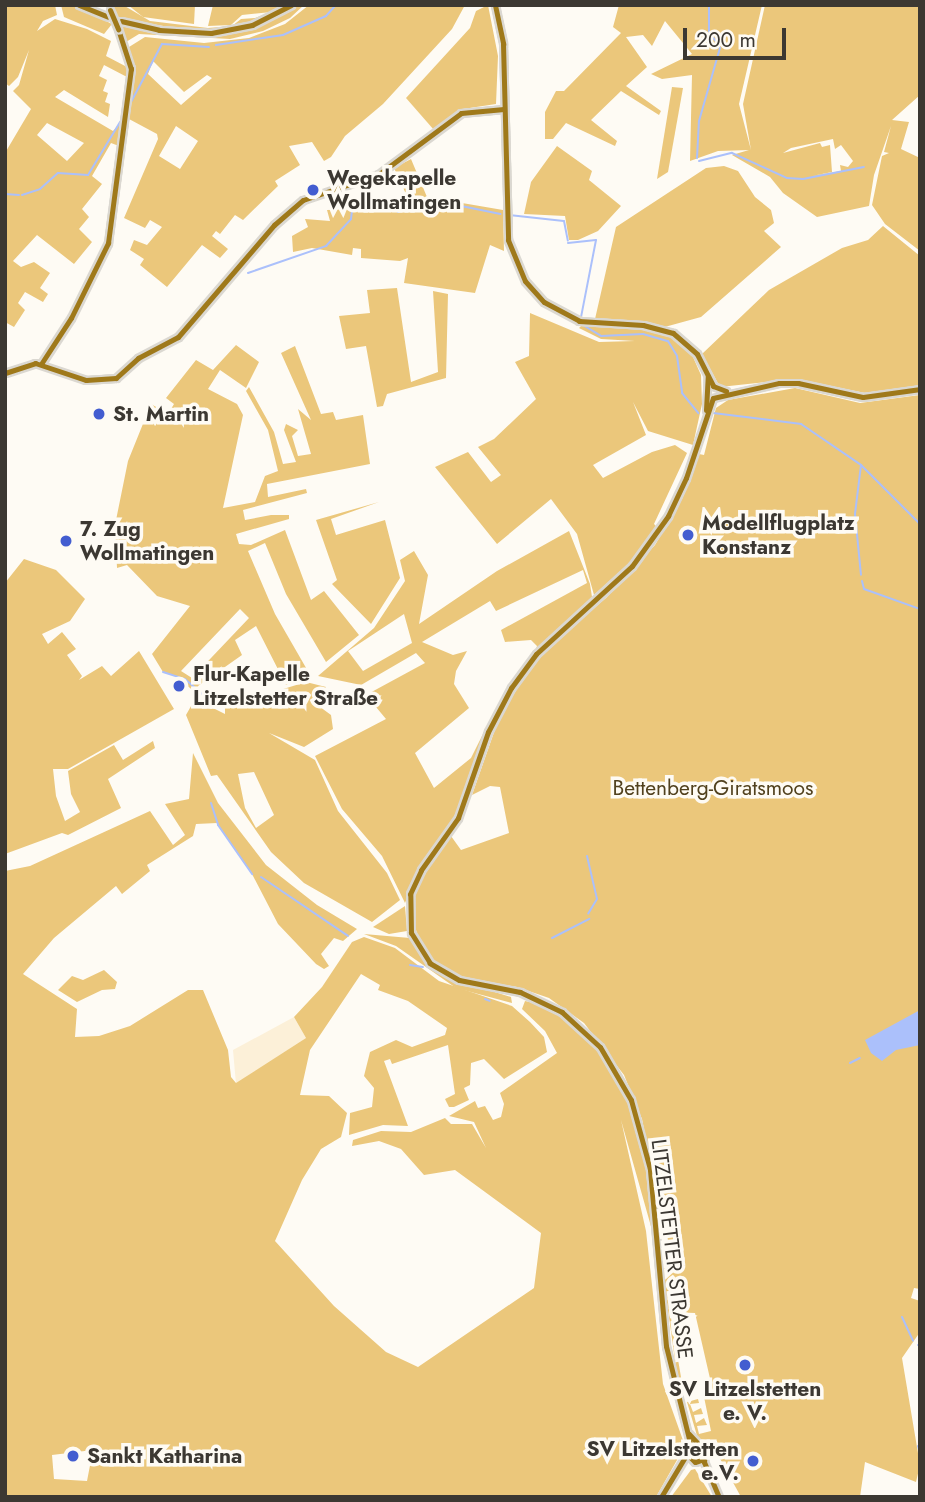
<!DOCTYPE html>
<html>
<head>
<meta charset="utf-8">
<style>
	body { margin:0 }
	#map { position:relative; width:925px; height:1502px; overflow:hidden; background:#fefbf4; font-family:Jost,sans-serif }
	div>[style] { position:absolute }
	[style*='--x'] { left:calc(var(--x)*1px); top:calc(var(--y)*1px); width:calc(var(--w)*1px); rotate:calc(var(--a)*1deg) }
	.built>* { inset:0; background:#fcf0d8 }
	.green>* { inset:0; background:#ebc77b }
	.water>* { inset:0; background:#abc0fb }
	.stream>* { height:2px; margin:-1px; padding:0 1px; transform-origin:1px; border-radius:1px; background:#abc0fb }
	.roads { filter:drop-shadow(2px 0 #dbd8d1) drop-shadow(-2px 0 #dbd8d1) drop-shadow(0 2px #dbd8d1) drop-shadow(0 -2px #dbd8d1) }
	.secondary>* { height:5px; margin:-2.5px; padding:0 2.5px; transform-origin:2.5px; border-radius:2.5px; background:#9f791a }
	.bridges { filter:drop-shadow(2px 0 #dbd8d1) drop-shadow(-2px 0 #dbd8d1) drop-shadow(0 2px #dbd8d1) drop-shadow(0 -2px #dbd8d1) }
	.secondary-bridge>* { height:5px; margin:-2.5px; padding:0 2.5px; transform-origin:2.5px; border-radius:2.5px; background:#9f791a }
	.dots>* { width:19px; height:19px; translate:-50% -50%; box-sizing:border-box; border:4px solid #fefbf4; border-radius:50% }
	span { translate:-50% -50%; white-space:nowrap; text-align:center; line-height:1.15; -webkit-text-stroke:7px #fefbf4; paint-order:stroke }
	.poi-label { font-size:21px; color:#3c3832; font-weight:700 }
	.left { translate:0 -50%; text-align:left }
	.right { translate:-100% -50%; text-align:right }
	.park-label { font-size:21px; color:#51411e }
	.street-label { font-size:21px; color:#3c3832 }
	.frame { position:absolute; inset:0; border:7px solid #3c3832; pointer-events:none }
	.scale { position:absolute; left:683px; top:28px; width:103px; height:32px; box-sizing:border-box; border:4px solid #3c3832; border-top:0; padding-left:9px; font-size:21px; line-height:24px; white-space:nowrap; color:#3c3832; -webkit-text-stroke:5px #fefbf4; paint-order:stroke }
</style>
</head>
<body>
<div id="map">
	<div class="built">
		<div style="clip-path:polygon(294px 1017px,306px 1038px,236px 1084px,233px 1050px)"></div>
	</div>
	<div class="green">
		<div style="clip-path:polygon(evenodd,5px 5px,55px 5px,57px 15px,43px 21px,37px 31px,55px 19px,87px 29px,111px 41px,106px 56px,127px 67px,127px 77px,104px 65px,99px 76px,107px 80px,103px 91px,108px 93px,105px 102px,110px 104px,108px 117px,64px 90px,55px 97px,113px 131px,121px 123px,119px 146px,111px 143px,92px 176px,102px 184px,82px 209px,89px 217px,79px 229px,92px 242px,74px 264px,37px 235px,13px 261px,21px 267px,34px 262px,50px 273px,40px 288px,48px 294px,43px 302px,25px 292px,18px 303px,25px 310px,14px 327px,5px 322px,5px 153px,31px 109px,13px 91px,19px 85px,29px 50px,18px 77px,9px 86px,5px 83px,5px 5px,47px 123px,84px 143px,67px 161px,37px 135px,47px 123px)"></div>
		<div style="clip-path:polygon(61px 5px,73px 5px,112px 24px,104px 34px,64px 17px)"></div>
		<div style="clip-path:polygon(112px 5px,123px 5px,150px 21px,208px 28px,232px 26px,241px 19px,255px 18px,271px 12px,242px 15px,231px 25px,208px 26px,213px 5px,282px 5px,272px 12px,289px 5px,260px 21px,225px 30px,189px 30px,119px 19px)"></div>
		<div style="clip-path:polygon(128px 5px,195px 5px,194px 24px,143px 17px)"></div>
		<div style="clip-path:polygon(296px 5px,304px 5px,290px 18px,263px 31px,230px 39px,139px 34px,126px 42px,120px 24px,172px 34px,228px 33px,261px 26px)"></div>
		<div style="clip-path:polygon(evenodd,309px 5px,465px 5px,452px 29px,383px 104px,345px 136px,331px 157px,324px 161px,312px 142px,289px 146px,300px 165px,275px 181px,278px 186px,243px 220px,235px 215px,220px 234px,216px 231px,212px 236px,228px 249px,220px 258px,202px 245px,167px 287px,140px 265px,144px 259px,130px 250px,134px 240px,147px 245px,162px 227px,150px 220px,145px 228px,124px 218px,158px 139px,157px 134px,129px 119px,134px 74px,129px 47px,145px 37px,204px 43px,249px 38px,285px 24px,309px 5px,153px 61px,184px 92px,207px 75px,212px 78px,181px 105px,148px 74px,153px 61px,309px 5px,176px 126px,198px 141px,180px 169px,159px 156px,176px 126px)"></div>
		<div style="clip-path:polygon(488px 5px,498px 56px,496px 104px,463px 109px,434px 130px,406px 98px,470px 28px,476px 11px)"></div>
		<div style="clip-path:polygon(evenodd,619px 5px,762px 5px,739px 104px,751px 150px,743px 104px,765px 5px,920px 5px,920px 95px,892px 120px,909px 122px,901px 149px,920px 158px,920px 251px,885px 224px,872px 205px,882px 156px,889px 153px,884px 152px,891px 126px,874px 175px,869px 206px,817px 217px,783px 193px,770px 177px,732px 155px,749px 150px,718px 151px,690px 161px,692px 75px,662px 79px,651px 74px,692px 54px,665px 21px,652px 46px,643px 35px,626px 37px,647px 67px,626px 86px,661px 111px,659px 115px,621px 91px,591px 120px,617px 141px,615px 146px,566px 123px,553px 139px,545px 139px,545px 112px,556px 91px,564px 91px,621px 33px,613px 27px,619px 5px,833px 139px,835px 149px,841px 145px,853px 161px,848px 167px,840px 165px,841px 171px,812px 176px,832px 172px,830px 145px,822px 147px,820px 143px,783px 153px,791px 148px,833px 139px)"></div>
		<div style="clip-path:polygon(672px 87px,683px 88px,668px 172px,657px 179px)"></div>
		<div style="clip-path:polygon(557px 146px,592px 171px,589px 180px,621px 206px,598px 231px,578px 240px,569px 240px,565px 216px,524px 214px,531px 182px)"></div>
		<div style="clip-path:polygon(411px 159px,427px 197px,503px 210px,504px 251px,490px 245px,475px 293px,404px 283px,408px 258px,400px 261px,361px 258px,361px 249px,353px 248px,352px 255px,312px 248px,293px 252px,292px 236px,308px 227px,305px 219px,330px 221px,327px 210px,412px 207px,394px 168px)"></div>
		<div style="clip-path:polygon(724px 166px,738px 171px,755px 197px,771px 210px,774px 223px,764px 231px,781px 247px,701px 317px,661px 328px,645px 322px,595px 319px,616px 227px,706px 168px)"></div>
		<div style="clip-path:polygon(883px 226px,920px 256px,920px 386px,865px 393px,796px 379px,720px 387px,702px 354px,769px 290px,842px 248px,868px 240px)"></div>
		<div style="clip-path:polygon(397px 288px,411px 382px,438px 372px,433px 291px,448px 294px,446px 378px,387px 394px,383px 406px,377px 407px,366px 346px,346px 349px,339px 316px,370px 313px,367px 290px)"></div>
		<div style="clip-path:polygon(530px 313px,599px 342px,635px 341px,601px 339px,579px 328px,582px 325px,644px 328px,672px 335px,693px 357px,701px 375px,702px 404px,693px 445px,648px 431px,633px 402px,646px 435px,593px 465px,603px 478px,652px 452px,675px 445px,687px 453px,654px 524px,657px 527px,633px 560px,594px 595px,577px 534px,551px 499px,497px 544px,435px 467px,468px 452px,491px 482px,501px 475px,478px 447px,494px 439px,536px 399px,515px 362px,529px 356px)"></div>
		<div style="clip-path:polygon(evenodd,236px 345px,259px 362px,246px 388px,220px 370px,208px 389px,237px 404px,243px 415px,223px 508px,255px 502px,265px 476px,278px 471px,268px 430px,246px 391px,249px 387px,274px 432px,283px 464px,296px 462px,284px 430px,286px 424px,298px 430px,292px 436px,298px 456px,311px 454px,298px 409px,311px 420px,281px 353px,295px 346px,321px 414px,333px 412px,336px 420px,363px 415px,370px 464px,267px 484px,268px 497px,306px 489px,307px 493px,243px 510px,245px 520px,271px 515px,289px 515px,289px 519px,236px 534px,239px 544px,251px 545px,285px 530px,311px 600px,324px 591px,359px 635px,326px 662px,286px 594px,265px 543px,248px 551px,275px 614px,309px 673px,286px 685px,256px 626px,235px 640px,242px 655px,198px 686px,200px 696px,175px 676px,163px 672px,152px 654px,190px 606px,157px 596px,127px 565px,117px 568px,115px 525px,128px 461px,151px 404px,168px 414px,174px 404px,166px 398px,196px 360px,213px 370px,236px 345px,240px 609px,249px 618px,192px 678px,181px 671px,240px 609px)"></div>
		<div style="clip-path:polygon(795px 388px,860px 403px,920px 395px,920px 1289px,914px 1288px,911px 1298px,920px 1301px,920px 1332px,902px 1358px,920px 1465px,916px 1482px,865px 1462px,860px 1497px,741px 1497px,718px 1455px,717px 1441px,698px 1439px,687px 1402px,698px 1399px,699px 1403px,690px 1404px,693px 1412px,701px 1408px,703px 1414px,694px 1415px,696px 1423px,704px 1418px,707px 1425px,697px 1426px,699px 1434px,711px 1431px,704px 1397px,714px 1396px,695px 1313px,670px 1312px,683px 1389px,679px 1389px,659px 1245px,657px 1216px,662px 1245px,668px 1241px,664px 1210px,660px 1210px,642px 1119px,624px 1075px,584px 1023px,549px 998px,517px 987px,465px 979px,439px 967px,419px 942px,411px 909px,418px 883px,451px 836px,461px 850px,509px 833px,500px 787px,490px 786px,472px 795px,498px 721px,522px 680px,551px 644px,606px 598px,655px 545px,682px 499px,699px 454px,704px 455px,716px 408px,728px 400px)"></div>
		<div style="clip-path:polygon(379px 502px,331px 519px,336px 535px,385px 520px,400px 578px,371px 624px,332px 584px,337px 580px,316px 520px)"></div>
		<div style="clip-path:polygon(evenodd,569px 531px,590px 584px,592px 597px,590px 604px,535px 652px,537px 646px,531px 640px,505px 642px,501px 630px,587px 583px,583px 570px,496px 611px,490px 601px,422px 642px,453px 655px,467px 651px,456px 671px,454px 684px,469px 708px,415px 753px,434px 788px,471px 758px,485px 730px,456px 817px,420px 867px,405px 903px,382px 856px,342px 809px,315px 756px,386px 719px,366px 695px,425px 663px,416px 653px,361px 685px,318px 676px,374px 628px,405px 581px,400px 560px,414px 551px,428px 575px,419px 624px,497px 571px,569px 531px,404px 614px,412px 643px,363px 671px,348px 651px,404px 614px)"></div>
		<div style="clip-path:polygon(24px 559px,56px 570px,85px 599px,70px 621px,42px 634px,48px 644px,62px 632px,76px 649px,67px 655px,82px 676px,79px 680px,102px 666px,111px 676px,139px 651px,174px 709px,68px 769px,53px 769px,56px 796px,65px 821px,80px 812px,71px 794px,68px 771px,114px 745px,123px 760px,153px 741px,155px 748px,108px 779px,121px 808px,68px 835px,62px 833px,5px 854px,5px 583px)"></div>
		<div style="clip-path:polygon(evenodd,306px 682px,326px 687px,312px 701px,331px 715px,333px 729px,304px 747px,269px 733px,315px 760px,338px 811px,387px 873px,400px 900px,372px 922px,304px 883px,271px 852px,217px 775px,211px 776px,186px 715px,195px 699px,225px 714px,225px 707px,306px 682px,254px 772px,274px 815px,256px 828px,245px 808px,238px 774px,254px 772px)"></div>
		<div style="clip-path:polygon(evenodd,193px 753px,218px 803px,266px 865px,317px 905px,357px 929px,343px 941px,334px 938px,321px 954px,329px 966px,324px 969px,316px 964px,278px 924px,252px 874px,217px 823px,196px 824px,193px 836px,147px 865px,150px 871px,122px 894px,116px 886px,54px 938px,23px 974px,77px 1009px,75px 1037px,99px 1036px,130px 1026px,188px 990px,203px 990px,228px 1050px,231px 1077px,236px 1083px,306px 1038px,294px 1017px,322px 987px,352px 942px,364px 937px,395px 948px,439px 981px,512px 1006px,530px 1022px,544px 1037px,547px 1052px,504px 1079px,484px 1059px,471px 1063px,470px 1085px,464px 1088px,469px 1100px,454px 1107px,449px 1107px,445px 1099px,455px 1094px,448px 1045px,392px 1064px,390px 1059px,384px 1061px,408px 1126px,383px 1125px,349px 1135px,350px 1113px,372px 1107px,374px 1088px,364px 1076px,370px 1052px,396px 1040px,412px 1047px,445px 1035px,447px 1028px,408px 1001px,378px 990px,380px 985px,361px 974px,310px 1050px,300px 1095px,329px 1096px,347px 1113px,341px 1137px,321px 1149px,302px 1180px,275px 1241px,334px 1306px,386px 1352px,418px 1367px,534px 1288px,541px 1233px,455px 1170px,424px 1175px,401px 1149px,379px 1141px,352px 1146px,353px 1140px,381px 1131px,411px 1132px,445px 1118px,451px 1124px,472px 1124px,486px 1148px,474px 1122px,449px 1116px,475px 1101px,478px 1108px,485px 1106px,493px 1120px,501px 1117px,504px 1104px,500px 1093px,557px 1053px,545px 1031px,522px 1009px,525px 1001px,543px 1005px,572px 1023px,597px 1049px,627px 1097px,646px 1169px,652px 1230px,621px 1120px,646px 1231px,663px 1384px,685px 1446px,656px 1497px,5px 1497px,5px 871px,30px 866px,150px 811px,173px 845px,185px 835px,165px 804px,189px 799px,193px 753px,93px 1450px,87px 1481px,54px 1479px,52px 1455px,93px 1450px)"></div>
		<div style="clip-path:polygon(405px 906px,407px 931px,389px 934px,373px 927px)"></div>
		<div style="clip-path:polygon(364px 934px,410px 938px,424px 961px,443px 976px,511px 997px,512px 1003px,456px 988px,396px 946px)"></div>
		<div style="clip-path:polygon(104px 970px,117px 982px,115px 989px,102px 990px,77px 1002px,58px 990px,72px 976px,83px 980px)"></div>
		<div style="clip-path:polygon(695px 1469px,712px 1497px,671px 1497px,691px 1470px)"></div>
	</div>
	<div class="water">
		<div style="clip-path:polygon(920px 1010px,920px 1045px,896px 1050px,882px 1061px,871px 1053px,865px 1040px)"></div>
	</div>
	<div class="stream">
		<div style="--x:216;--y:45;--w:68;--a:-8.5"></div>
		<div style="--x:283;--y:35;--w:47;--a:-23.8"></div>
		<div style="--x:326;--y:16;--w:15;--a:-48"></div>
		<div style="--x:131;--y:102;--w:66;--a:-61.9"></div>
		<div style="--x:162;--y:44;--w:47;--a:3.7"></div>
		<div style="--x:697;--y:158;--w:37;--a:-87"></div>
		<div style="--x:699;--y:121;--w:76;--a:-74"></div>
		<div style="--x:720;--y:48;--w:20;--a:-123"></div>
		<div style="--x:709;--y:31;--w:26;--a:-90"></div>
		<div style="--x:699;--y:161;--w:34;--a:-14"></div>
		<div style="--x:732;--y:153;--w:60;--a:24.4"></div>
		<div style="--x:787;--y:178;--w:16;--a:4"></div>
		<div style="--x:803;--y:179;--w:62;--a:-11.1"></div>
		<div style="--x:5;--y:194;--w:14;--a:4"></div>
		<div style="--x:22;--y:195;--w:19;--a:-18"></div>
		<div style="--x:40;--y:189;--w:24;--a:-42"></div>
		<div style="--x:58;--y:173;--w:30;--a:4"></div>
		<div style="--x:88;--y:175;--w:62;--a:-58.9"></div>
		<div style="--x:398;--y:212;--w:32;--a:-24"></div>
		<div style="--x:427;--y:199;--w:75;--a:11.6"></div>
		<div style="--x:509;--y:215;--w:55;--a:6.2"></div>
		<div style="--x:564;--y:221;--w:20;--a:79"></div>
		<div style="--x:568;--y:243;--w:28;--a:-6"></div>
		<div style="--x:596;--y:240;--w:78;--a:101"></div>
		<div style="--x:248;--y:273;--w:83;--a:-19.1"></div>
		<div style="--x:326;--y:246;--w:37;--a:-47"></div>
		<div style="--x:351;--y:219;--w:8;--a:-83"></div>
		<div style="--x:352;--y:211;--w:23;--a:-7"></div>
		<div style="--x:583;--y:325;--w:21;--a:31"></div>
		<div style="--x:601;--y:336;--w:42;--a:-2.7"></div>
		<div style="--x:643;--y:334;--w:26;--a:16"></div>
		<div style="--x:668;--y:341;--w:17;--a:59"></div>
		<div style="--x:677;--y:356;--w:37;--a:82"></div>
		<div style="--x:682;--y:393;--w:26;--a:51"></div>
		<div style="--x:713;--y:413;--w:89;--a:7.1"></div>
		<div style="--x:801;--y:424;--w:73;--a:34.3"></div>
		<div style="--x:861;--y:465;--w:83;--a:45"></div>
		<div style="--x:861;--y:465;--w:49;--a:97"></div>
		<div style="--x:855;--y:514;--w:61;--a:84.4"></div>
		<div style="--x:862;--y:581;--w:8;--a:76"></div>
		<div style="--x:864;--y:589;--w:59;--a:19.7"></div>
		<div style="--x:163;--y:672;--w:23;--a:18"></div>
		<div style="--x:185;--y:679;--w:43;--a:41.2"></div>
		<div style="--x:226;--y:707;--w:59;--a:-13.8"></div>
		<div style="--x:211;--y:803;--w:23;--a:72"></div>
		<div style="--x:218;--y:825;--w:60;--a:55.2"></div>
		<div style="--x:587;--y:856;--w:44;--a:76.9"></div>
		<div style="--x:597;--y:899;--w:17;--a:121"></div>
		<div style="--x:261;--y:877;--w:105;--a:34.1"></div>
		<div style="--x:552;--y:938;--w:42;--a:-27.2"></div>
		<div style="--x:410;--y:965;--w:13;--a:9"></div>
		<div style="--x:485;--y:999;--w:5;--a:22"></div>
		<div style="--x:850;--y:1063;--w:11;--a:-27"></div>
		<div style="--x:902;--y:1317;--w:26;--a:65"></div>
		<div style="--x:918;--y:1345;--w:2;--a:0"></div>
		<div style="--x:918;--y:1446;--w:7;--a:74"></div>
	</div>
	<div class="roads">
		<div class="secondary">
			<div style="--x:79;--y:5;--w:31;--a:22"></div>
			<div style="--x:495;--y:5;--w:40;--a:78"></div>
			<div style="--x:503;--y:44;--w:196;--a:88.5"></div>
			<div style="--x:508;--y:240;--w:44;--a:67.5"></div>
			<div style="--x:525;--y:281;--w:28;--a:48"></div>
			<div style="--x:544;--y:302;--w:40;--a:28"></div>
			<div style="--x:579;--y:321;--w:64;--a:3.6"></div>
			<div style="--x:643;--y:325;--w:31;--a:15"></div>
			<div style="--x:673;--y:333;--w:32;--a:41"></div>
			<div style="--x:697;--y:354;--w:36;--a:63"></div>
			<div style="--x:713;--y:386;--w:14;--a:21"></div>
			<div style="--x:121;--y:21;--w:39;--a:13"></div>
			<div style="--x:159;--y:30;--w:52;--a:3.3"></div>
			<div style="--x:211;--y:33;--w:42;--a:-11"></div>
			<div style="--x:252;--y:25;--w:44;--a:-27.1"></div>
			<div style="--x:41;--y:364;--w:55;--a:-56.9"></div>
			<div style="--x:71;--y:318;--w:84;--a:-63.7"></div>
			<div style="--x:108;--y:243;--w:176;--a:-82.5"></div>
			<div style="--x:131;--y:69;--w:42;--a:-108"></div>
			<div style="--x:5;--y:373;--w:32;--a:-18"></div>
			<div style="--x:35;--y:363;--w:54;--a:18.4"></div>
			<div style="--x:86;--y:380;--w:30;--a:-4"></div>
			<div style="--x:116;--y:378;--w:30;--a:-42"></div>
			<div style="--x:138;--y:358;--w:45;--a:-27.7"></div>
			<div style="--x:178;--y:337;--w:148;--a:-49.4"></div>
			<div style="--x:274;--y:225;--w:38;--a:-41"></div>
			<div style="--x:303;--y:200;--w:80;--a:-18.9"></div>
			<div style="--x:379;--y:174;--w:102;--a:-36.6"></div>
			<div style="--x:461;--y:113;--w:43;--a:-5.3"></div>
			<div style="--x:706;--y:410;--w:34;--a:-87"></div>
			<div style="--x:689;--y:1434;--w:23;--a:47"></div>
			<div style="--x:705;--y:1451;--w:11;--a:95"></div>
			<div style="--x:704;--y:1462;--w:38;--a:67"></div>
			<div style="--x:689;--y:1456;--w:8;--a:45"></div>
			<div style="--x:695;--y:1462;--w:9;--a:-18"></div>
			<div style="--x:661;--y:1497;--w:58;--a:-59"></div>
			<div style="--x:691;--y:1447;--w:104;--a:-103.9"></div>
			<div style="--x:666;--y:1346;--w:178;--a:-95.2"></div>
			<div style="--x:650;--y:1169;--w:72;--a:-105.4"></div>
			<div style="--x:631;--y:1100;--w:61;--a:-120.3"></div>
			<div style="--x:600;--y:1047;--w:52;--a:-137.4"></div>
			<div style="--x:562;--y:1012;--w:47;--a:-154.5"></div>
			<div style="--x:520;--y:992;--w:62;--a:-168.9"></div>
			<div style="--x:459;--y:980;--w:34;--a:-150"></div>
			<div style="--x:430;--y:963;--w:36;--a:-122"></div>
			<div style="--x:411;--y:933;--w:39;--a:-91"></div>
			<div style="--x:410;--y:894;--w:26;--a:-65"></div>
			<div style="--x:421;--y:870;--w:64;--a:-54.6"></div>
			<div style="--x:458;--y:818;--w:91;--a:-70.8"></div>
			<div style="--x:488;--y:732;--w:50;--a:-62.4"></div>
			<div style="--x:511;--y:688;--w:42;--a:-53.7"></div>
			<div style="--x:536;--y:654;--w:130;--a:-42.5"></div>
			<div style="--x:632;--y:566;--w:62;--a:-54.2"></div>
			<div style="--x:668;--y:516;--w:42;--a:-64.7"></div>
			<div style="--x:686;--y:478;--w:84;--a:-71.4"></div>
			<div style="--x:713;--y:398;--w:68;--a:-12.8"></div>
			<div style="--x:779;--y:383;--w:19;--a:0"></div>
			<div style="--x:798;--y:383;--w:66;--a:12.2"></div>
			<div style="--x:863;--y:397;--w:58;--a:-8"></div>
		</div>
	</div>
	<div class="bridges">
		<div class="secondary-bridge">
			<div style="--x:110;--y:10;--w:21;--a:67"></div>
		</div>
	</div>
	<div class="dots">
		<div style="left:313px;top:190px;background:#435dd0"></div>
		<div style="left:99px;top:414px;background:#435dd0"></div>
		<div style="left:688px;top:535px;background:#435dd0"></div>
		<div style="left:66px;top:541px;background:#435dd0"></div>
		<div style="left:179px;top:686px;background:#435dd0"></div>
		<div style="left:745px;top:1365px;background:#435dd0"></div>
		<div style="left:73px;top:1456px;background:#435dd0"></div>
		<div style="left:753px;top:1461px;background:#435dd0"></div>
	</div>
	<div class="poi-label">
		<span class="left" style="left:327px;top:190px">Wegekapelle<br>Wollmatingen</span>
		<span class="left" style="left:113px;top:414px">St. Martin</span>
		<span class="left" style="left:702px;top:535px">Modellflugplatz<br>Konstanz</span>
		<span class="left" style="left:80px;top:541px">7. Zug<br>Wollmatingen</span>
		<span class="left" style="left:193px;top:686px">Flur-Kapelle<br>Litzelstetter Straße</span>
		<span style="left:745px;top:1401px">SV Litzelstetten<br>e. V.</span>
		<span class="right" style="left:739px;top:1461px">SV Litzelstetten<br>e.V.</span>
		<span class="left" style="left:87px;top:1456px">Sankt Katharina</span>
	</div>
	<div class="park-label">
		<span style="left:713px;top:788px">Bettenberg-Giratsmoos</span>
	</div>
	<div class="street-label">
		<span style="left:672px;top:1249px;rotate:83deg">LITZELSTETTER STRASSE</span>
	</div>
	<div class="frame"></div>
	<div class="scale">200 m</div>
</div>
</body>
</html>
